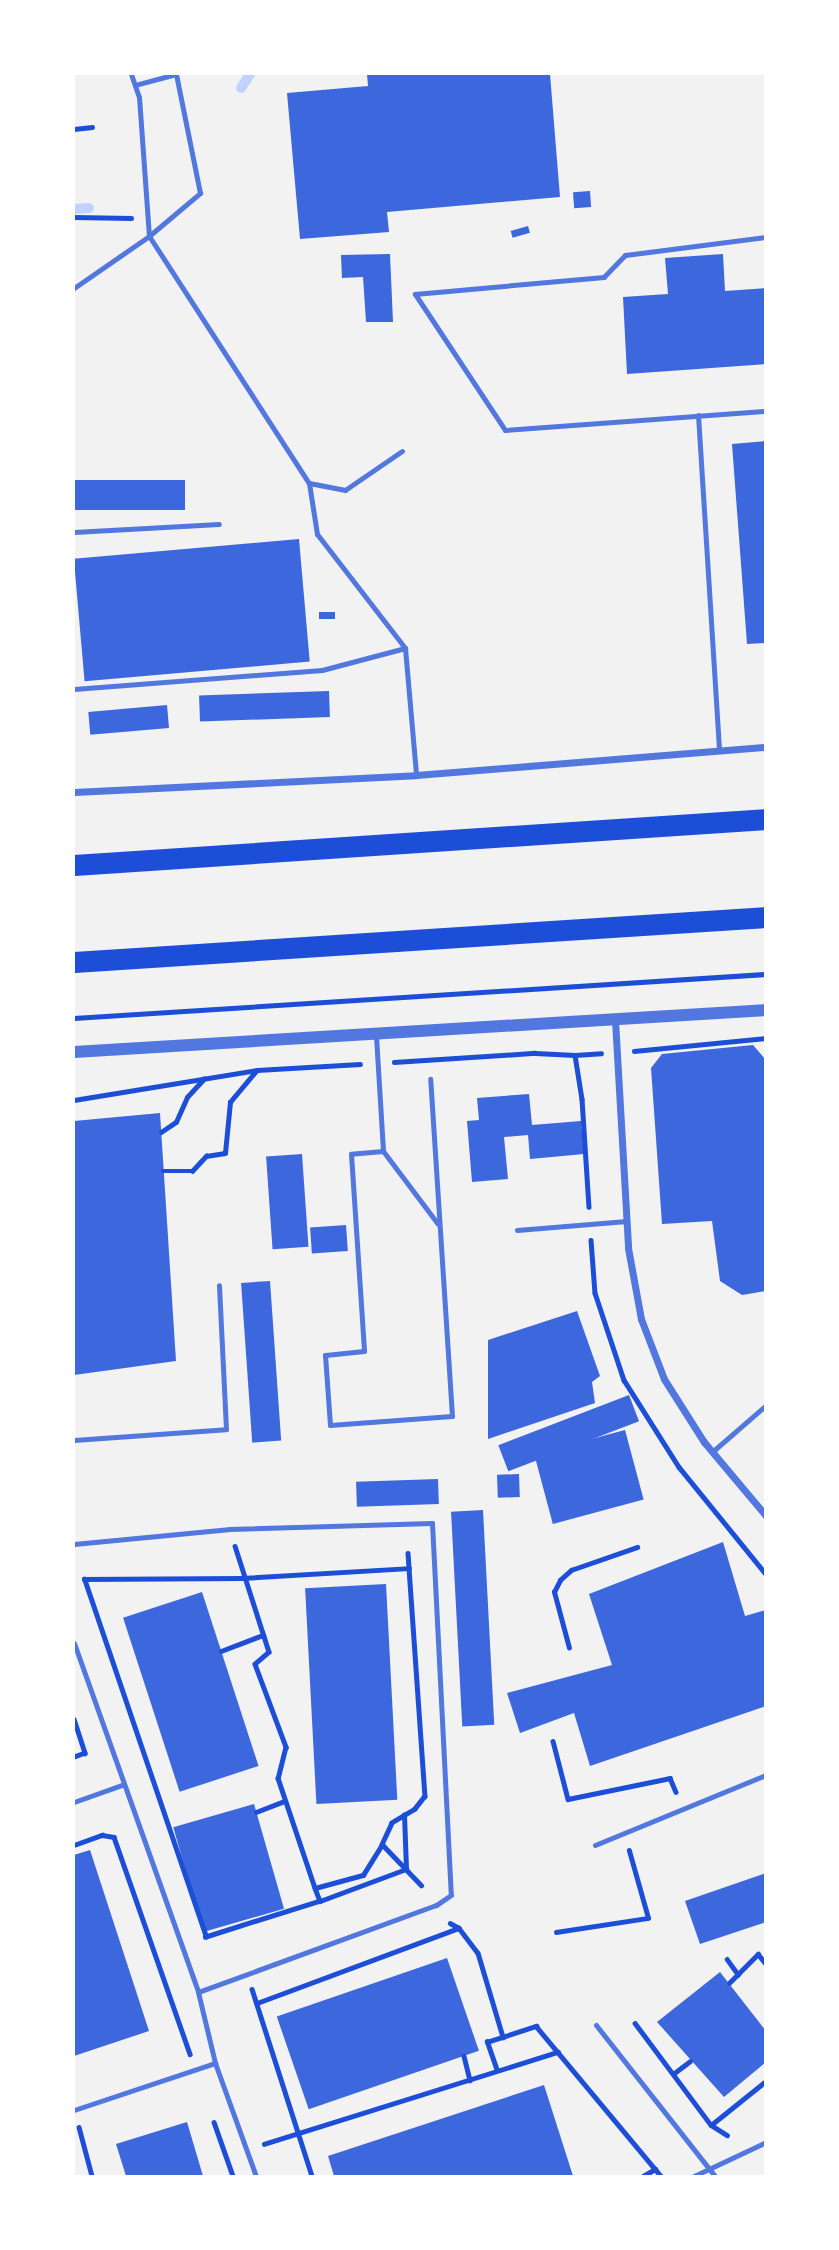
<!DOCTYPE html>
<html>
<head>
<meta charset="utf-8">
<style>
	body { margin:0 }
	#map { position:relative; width:839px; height:2250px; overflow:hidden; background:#f2f2f2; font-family:Signika,sans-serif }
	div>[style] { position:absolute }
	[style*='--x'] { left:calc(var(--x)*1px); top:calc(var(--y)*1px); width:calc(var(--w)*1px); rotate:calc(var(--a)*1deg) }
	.stream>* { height:10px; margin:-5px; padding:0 5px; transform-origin:5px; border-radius:5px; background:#bfd3fe }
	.building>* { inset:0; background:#3d67dc; transform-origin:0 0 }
	.path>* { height:4.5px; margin:-2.25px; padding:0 2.25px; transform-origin:2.25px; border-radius:2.25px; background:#1d4ed8 }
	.service>* { height:5px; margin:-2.5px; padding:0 2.5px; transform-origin:2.5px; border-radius:2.5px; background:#5277de }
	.minor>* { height:7px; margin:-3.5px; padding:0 3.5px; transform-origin:3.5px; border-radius:3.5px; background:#5277de }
	.tertiary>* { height:12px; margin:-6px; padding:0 6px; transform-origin:6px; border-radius:6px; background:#5277de }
	.motorway>* { height:21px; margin:-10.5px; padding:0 10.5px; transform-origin:10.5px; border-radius:10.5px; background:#1d4ed8 }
	span { translate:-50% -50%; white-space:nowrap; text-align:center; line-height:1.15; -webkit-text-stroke:7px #fff; paint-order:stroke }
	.frame { position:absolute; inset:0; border:75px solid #fff; pointer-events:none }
</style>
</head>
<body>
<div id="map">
	<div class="stream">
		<div style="--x:241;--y:88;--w:17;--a:-57"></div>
		<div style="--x:74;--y:209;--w:15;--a:-4"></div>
	</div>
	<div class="building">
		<div style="clip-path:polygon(367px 74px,550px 74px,560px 197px,387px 212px,389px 232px,300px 239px,287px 93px,368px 86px)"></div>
		<div style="left:590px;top:191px;width:16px;height:17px;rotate:86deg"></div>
		<div style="left:528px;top:226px;width:7px;height:18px;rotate:74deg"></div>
		<div style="clip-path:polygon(390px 254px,393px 322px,366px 322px,363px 277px,342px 278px,341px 255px)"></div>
		<div style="clip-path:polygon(723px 254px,725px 291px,766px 288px,766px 364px,627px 374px,623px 297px,668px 294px,665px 258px)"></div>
		<div style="clip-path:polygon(766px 441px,766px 643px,747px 644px,732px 444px)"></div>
		<div style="left:185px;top:480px;width:30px;height:111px;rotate:90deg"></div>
		<div style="left:299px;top:539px;width:123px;height:226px;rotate:85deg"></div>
		<div style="left:335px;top:612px;width:7px;height:16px;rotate:90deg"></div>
		<div style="left:329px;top:691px;width:26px;height:130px;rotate:88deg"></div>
		<div style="left:167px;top:705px;width:23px;height:79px;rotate:85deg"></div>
		<div style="clip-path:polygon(753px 1045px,766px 1060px,766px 1291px,742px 1295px,720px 1281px,712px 1221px,662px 1224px,651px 1068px,662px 1054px)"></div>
		<div style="clip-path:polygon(529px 1094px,532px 1125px,581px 1121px,584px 1154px,530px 1159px,528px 1135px,504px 1137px,508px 1179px,472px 1182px,467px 1121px,479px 1120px,477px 1098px)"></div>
		<div style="clip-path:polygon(160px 1113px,176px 1361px,74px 1375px,74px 1121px)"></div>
		<div style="left:302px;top:1154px;width:93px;height:36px;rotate:86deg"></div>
		<div style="left:346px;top:1225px;width:26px;height:36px;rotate:86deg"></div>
		<div style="left:270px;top:1281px;width:160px;height:29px;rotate:86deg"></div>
		<div style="clip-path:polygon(577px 1311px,600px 1376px,592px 1382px,595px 1403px,488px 1439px,488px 1340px)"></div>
		<div style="left:629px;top:1395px;width:28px;height:140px;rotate:69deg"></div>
		<div style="left:625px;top:1430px;width:72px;height:94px;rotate:75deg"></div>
		<div style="left:519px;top:1474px;width:23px;height:22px;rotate:88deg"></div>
		<div style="left:438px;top:1479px;width:25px;height:82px;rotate:88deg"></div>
		<div style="left:483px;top:1510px;width:215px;height:32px;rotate:87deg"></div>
		<div style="clip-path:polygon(723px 1542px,745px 1616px,766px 1610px,766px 1706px,590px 1766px,574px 1713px,520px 1733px,507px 1693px,612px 1665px,589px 1594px)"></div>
		<div style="left:386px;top:1584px;width:216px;height:81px;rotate:87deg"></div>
		<div style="left:202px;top:1592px;width:183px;height:83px;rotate:72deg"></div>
		<div style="left:254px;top:1804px;width:109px;height:84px;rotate:74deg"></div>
		<div style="clip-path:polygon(90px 1850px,149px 2031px,74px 2056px,74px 1855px)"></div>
		<div style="clip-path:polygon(766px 1873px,766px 1922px,700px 1944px,685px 1901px)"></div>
		<div style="left:447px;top:1958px;width:98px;height:180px;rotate:71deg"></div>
		<div style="clip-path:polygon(720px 1972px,766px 2031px,766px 2062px,724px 2097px,657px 2022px)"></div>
		<div style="clip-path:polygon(544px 2085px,573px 2176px,334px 2176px,328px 2156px)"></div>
		<div style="clip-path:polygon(187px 2122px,203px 2176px,126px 2176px,116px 2144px)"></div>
	</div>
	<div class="path">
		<div style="--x:74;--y:129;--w:18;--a:-6"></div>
		<div style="--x:74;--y:217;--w:57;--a:1"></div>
		<div style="--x:74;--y:1018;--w:693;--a:-3.64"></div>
		<div style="--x:634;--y:1051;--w:133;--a:-5.6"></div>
		<div style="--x:575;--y:1055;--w:26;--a:-4"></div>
		<div style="--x:394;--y:1062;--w:141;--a:-3.7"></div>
		<div style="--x:535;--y:1053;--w:40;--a:2.9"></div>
		<div style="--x:575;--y:1055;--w:45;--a:81"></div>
		<div style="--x:582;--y:1099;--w:108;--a:86.3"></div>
		<div style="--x:74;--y:1100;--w:185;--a:-9.3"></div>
		<div style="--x:257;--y:1070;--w:103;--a:-3.3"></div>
		<div style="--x:161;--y:1132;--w:18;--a:-34"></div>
		<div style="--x:176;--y:1122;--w:27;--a:-66"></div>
		<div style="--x:187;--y:1097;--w:25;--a:-47"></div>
		<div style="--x:163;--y:1171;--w:29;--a:0"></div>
		<div style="--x:192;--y:1171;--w:21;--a:-47"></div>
		<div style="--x:206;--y:1156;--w:19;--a:-9"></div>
		<div style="--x:225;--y:1153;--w:51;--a:-84.4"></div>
		<div style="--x:230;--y:1102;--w:40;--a:-50"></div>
		<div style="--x:591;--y:1240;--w:53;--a:85.7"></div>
		<div style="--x:595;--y:1293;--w:92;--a:71.6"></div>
		<div style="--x:624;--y:1380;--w:103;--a:57.7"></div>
		<div style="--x:679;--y:1467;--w:138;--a:50.9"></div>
		<div style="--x:235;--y:1546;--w:111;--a:72.2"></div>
		<div style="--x:269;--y:1652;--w:18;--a:139"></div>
		<div style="--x:255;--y:1664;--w:89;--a:69.5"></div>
		<div style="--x:286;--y:1747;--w:32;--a:104"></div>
		<div style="--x:278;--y:1778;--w:116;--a:71.4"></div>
		<div style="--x:315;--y:1888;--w:50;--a:-15.2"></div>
		<div style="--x:363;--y:1875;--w:36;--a:-58"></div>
		<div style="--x:382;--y:1844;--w:57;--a:46.4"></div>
		<div style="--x:408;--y:1553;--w:15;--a:86"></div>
		<div style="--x:569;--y:1648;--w:58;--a:-105"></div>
		<div style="--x:554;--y:1592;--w:13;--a:-63"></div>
		<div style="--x:560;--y:1580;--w:15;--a:-42"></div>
		<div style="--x:571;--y:1570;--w:70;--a:-19.2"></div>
		<div style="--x:221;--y:1651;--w:45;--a:-20.9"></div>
		<div style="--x:74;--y:1719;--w:36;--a:72"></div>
		<div style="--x:85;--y:1753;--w:12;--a:160"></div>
		<div style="--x:553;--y:1741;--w:60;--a:75.5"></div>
		<div style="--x:568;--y:1799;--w:104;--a:-11.6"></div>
		<div style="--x:670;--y:1778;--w:15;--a:67"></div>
		<div style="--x:256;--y:1812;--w:31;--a:-21"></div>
		<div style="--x:74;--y:1845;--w:30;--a:-20"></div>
		<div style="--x:102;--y:1835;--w:12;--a:9"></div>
		<div style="--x:114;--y:1837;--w:230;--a:70.7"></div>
		<div style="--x:315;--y:1888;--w:14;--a:69"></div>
		<div style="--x:320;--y:1901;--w:120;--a:162.5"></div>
		<div style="--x:206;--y:1937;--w:378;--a:-108.8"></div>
		<div style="--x:84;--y:1579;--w:159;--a:-0.4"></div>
		<div style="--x:243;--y:1578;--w:166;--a:-3.4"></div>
		<div style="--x:409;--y:1568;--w:229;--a:86"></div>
		<div style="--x:425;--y:1796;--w:16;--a:128"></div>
		<div style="--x:415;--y:1809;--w:27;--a:149"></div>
		<div style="--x:392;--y:1823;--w:23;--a:115"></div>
		<div style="--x:320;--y:1901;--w:92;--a:-20.4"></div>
		<div style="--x:406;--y:1869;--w:54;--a:-92.1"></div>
		<div style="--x:450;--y:1923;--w:10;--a:29"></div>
		<div style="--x:459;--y:1928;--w:31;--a:53"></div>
		<div style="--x:478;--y:1953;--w:88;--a:73.4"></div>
		<div style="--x:556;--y:1932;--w:93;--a:-8.7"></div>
		<div style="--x:648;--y:1918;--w:70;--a:-105.8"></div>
		<div style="--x:727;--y:1959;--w:19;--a:54"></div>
		<div style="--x:729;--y:1983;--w:41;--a:-45"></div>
		<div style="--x:758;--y:1954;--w:13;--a:51"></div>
		<div style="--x:252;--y:1989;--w:196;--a:72.2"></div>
		<div style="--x:257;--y:2003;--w:215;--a:-20.4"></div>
		<div style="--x:635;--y:2023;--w:127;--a:53.3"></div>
		<div style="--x:711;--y:2125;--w:70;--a:-38.7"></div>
		<div style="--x:464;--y:2056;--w:25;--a:76"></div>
		<div style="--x:497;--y:2071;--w:31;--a:-109"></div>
		<div style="--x:487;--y:2042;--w:52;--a:-18.1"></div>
		<div style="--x:536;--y:2026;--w:195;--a:50.2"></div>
		<div style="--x:673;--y:2074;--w:21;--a:-37"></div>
		<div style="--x:214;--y:2122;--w:57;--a:70.6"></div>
		<div style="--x:711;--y:2125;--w:19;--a:32"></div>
		<div style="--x:79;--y:2127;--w:51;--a:75.1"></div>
		<div style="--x:264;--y:2144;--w:308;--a:-17.4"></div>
		<div style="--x:643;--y:2176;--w:14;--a:-30"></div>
	</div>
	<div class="service">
		<div style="--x:131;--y:74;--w:24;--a:71"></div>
		<div style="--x:139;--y:97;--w:139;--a:85.9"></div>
		<div style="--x:149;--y:236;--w:294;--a:57.1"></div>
		<div style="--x:309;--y:483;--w:52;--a:81.1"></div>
		<div style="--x:317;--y:534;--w:144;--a:52.3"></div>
		<div style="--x:405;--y:648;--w:127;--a:85"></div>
		<div style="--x:766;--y:237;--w:142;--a:172.7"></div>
		<div style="--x:625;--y:255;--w:30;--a:134"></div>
		<div style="--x:604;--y:277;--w:190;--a:174.9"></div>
		<div style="--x:415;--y:294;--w:163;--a:56.5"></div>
		<div style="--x:505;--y:430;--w:262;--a:-4.2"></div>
		<div style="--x:74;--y:288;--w:91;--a:-34.7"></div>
		<div style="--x:149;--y:236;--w:67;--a:-40.1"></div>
		<div style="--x:200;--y:193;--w:121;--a:-101.4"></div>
		<div style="--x:176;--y:74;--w:42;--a:165"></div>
		<div style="--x:698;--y:415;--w:336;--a:86.4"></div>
		<div style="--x:309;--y:483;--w:37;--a:11"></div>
		<div style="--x:345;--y:490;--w:69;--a:-34.4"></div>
		<div style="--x:74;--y:532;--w:145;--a:-3.2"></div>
		<div style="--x:74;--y:689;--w:249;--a:-4.4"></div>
		<div style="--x:322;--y:670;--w:86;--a:-14.8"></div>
		<div style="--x:376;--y:1036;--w:115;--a:86.5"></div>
		<div style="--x:383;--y:1151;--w:91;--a:53"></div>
		<div style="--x:383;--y:1151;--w:32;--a:175"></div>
		<div style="--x:351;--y:1154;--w:197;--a:86.2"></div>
		<div style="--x:364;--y:1351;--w:39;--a:174"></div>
		<div style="--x:325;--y:1355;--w:70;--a:85.9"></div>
		<div style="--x:330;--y:1425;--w:122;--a:-4.2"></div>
		<div style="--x:452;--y:1416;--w:338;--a:-93.7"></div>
		<div style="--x:517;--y:1230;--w:110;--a:-4.7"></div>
		<div style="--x:74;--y:1440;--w:152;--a:-4.1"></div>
		<div style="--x:226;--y:1429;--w:144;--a:-92.8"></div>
		<div style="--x:712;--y:1452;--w:72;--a:-41"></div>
		<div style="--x:74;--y:1544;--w:157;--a:-5.5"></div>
		<div style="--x:230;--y:1529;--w:202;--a:-1.7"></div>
		<div style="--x:432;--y:1523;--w:372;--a:87.1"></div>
		<div style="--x:451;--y:1895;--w:18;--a:146"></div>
		<div style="--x:436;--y:1905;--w:253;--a:159.9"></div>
		<div style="--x:74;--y:1643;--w:370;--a:70.4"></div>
		<div style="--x:198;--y:1992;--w:73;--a:76.5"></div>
		<div style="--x:215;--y:2063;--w:120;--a:70.1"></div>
		<div style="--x:74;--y:1802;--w:51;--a:-19.5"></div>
		<div style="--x:595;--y:1845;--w:185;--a:-22.3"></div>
		<div style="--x:596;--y:2025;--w:192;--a:51.8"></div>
		<div style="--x:74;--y:2110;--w:149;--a:-18.4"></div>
		<div style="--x:694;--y:2176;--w:80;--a:-25.3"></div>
	</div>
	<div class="minor">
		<div style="--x:74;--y:792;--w:342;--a:-2.8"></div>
		<div style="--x:416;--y:775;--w:351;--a:-4.6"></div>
		<div style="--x:615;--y:1020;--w:228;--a:86.7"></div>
		<div style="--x:628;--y:1248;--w:72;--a:79.6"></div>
		<div style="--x:641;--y:1319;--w:64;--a:69"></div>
		<div style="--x:664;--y:1379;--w:75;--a:57.6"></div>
		<div style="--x:704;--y:1442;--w:97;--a:50"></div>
	</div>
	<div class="tertiary">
		<div style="--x:74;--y:1052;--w:693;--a:-3.47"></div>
	</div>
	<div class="motorway">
		<div style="--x:74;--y:865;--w:694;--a:-3.8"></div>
		<div style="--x:74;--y:962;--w:693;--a:-3.72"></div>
	</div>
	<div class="frame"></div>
</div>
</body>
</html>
